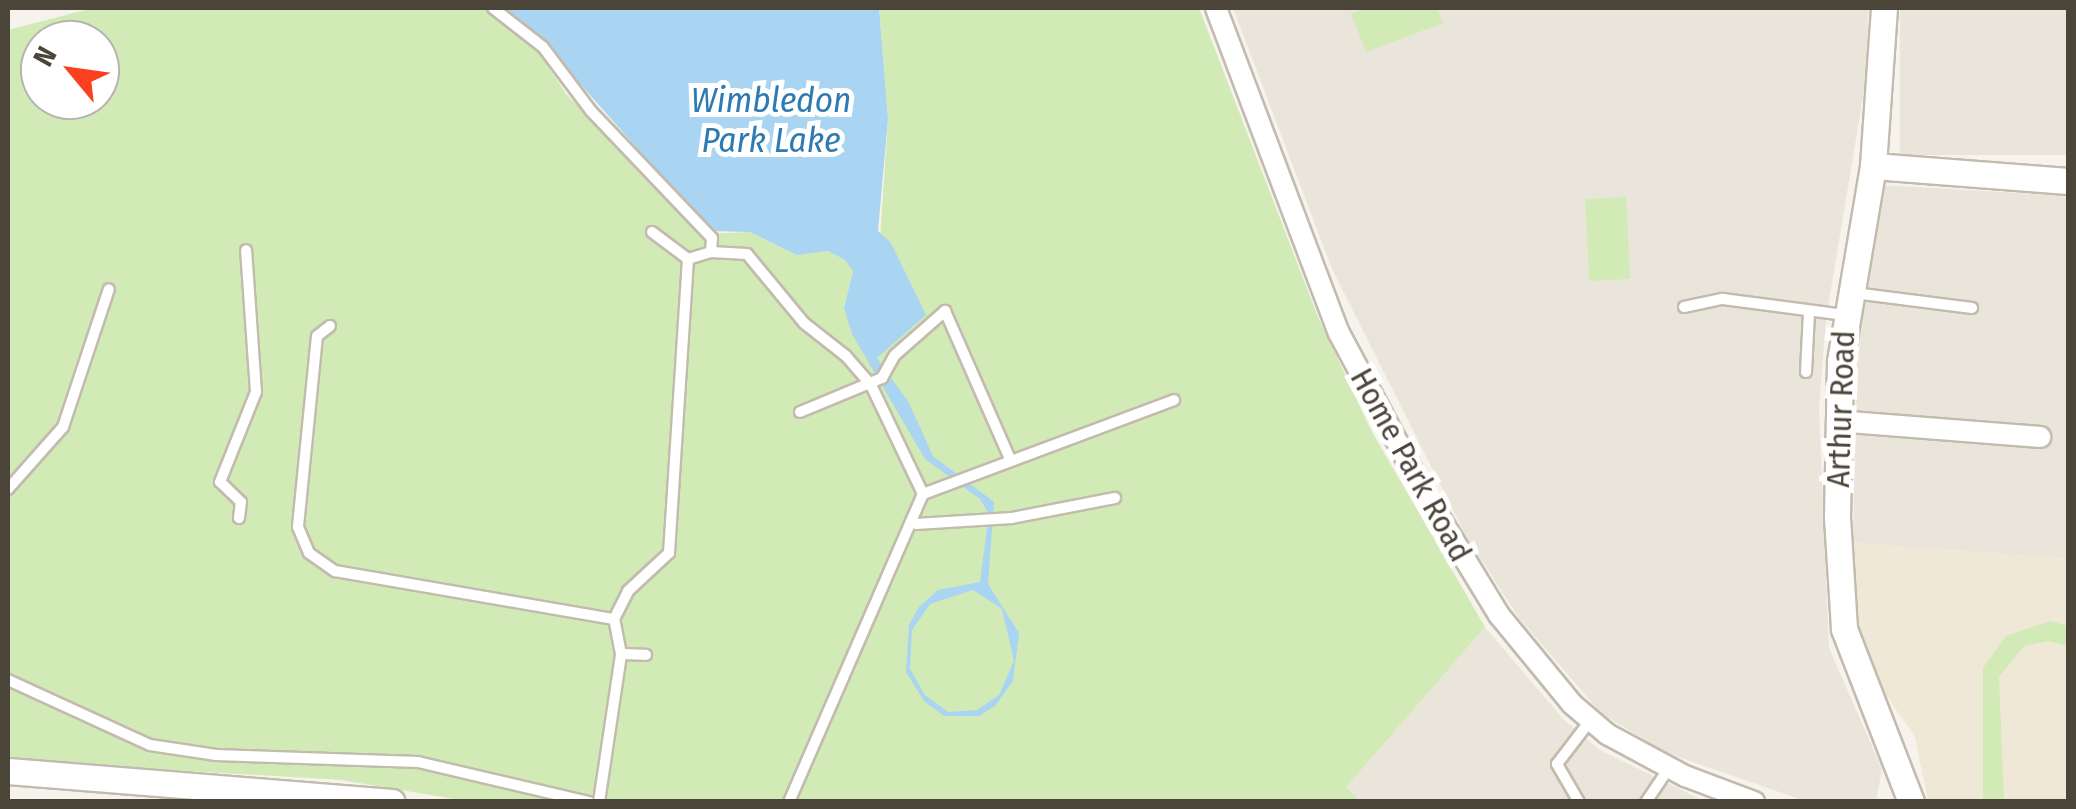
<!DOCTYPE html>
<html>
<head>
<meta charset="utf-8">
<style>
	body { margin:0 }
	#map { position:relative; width:2076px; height:809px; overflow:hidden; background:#f6f3ec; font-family:"Fira Sans Condensed",sans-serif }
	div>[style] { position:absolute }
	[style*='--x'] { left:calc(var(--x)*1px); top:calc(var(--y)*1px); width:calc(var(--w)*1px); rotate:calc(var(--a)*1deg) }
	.residential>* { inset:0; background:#eae5da; transform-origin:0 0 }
	.education>* { inset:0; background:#efe8d6 }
	.green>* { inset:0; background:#d2eab5; transform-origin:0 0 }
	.water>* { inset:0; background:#a9d4f2 }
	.roads { filter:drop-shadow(2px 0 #c2bbae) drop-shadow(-2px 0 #c2bbae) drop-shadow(0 2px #c2bbae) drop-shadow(0 -2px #c2bbae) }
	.service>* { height:10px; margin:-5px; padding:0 5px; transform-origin:5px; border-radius:5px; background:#fff }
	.minor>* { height:20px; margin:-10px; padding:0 10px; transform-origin:10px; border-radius:10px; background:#fff }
	.tertiary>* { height:25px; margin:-12.5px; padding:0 12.5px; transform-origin:12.5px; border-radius:12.5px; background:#fff }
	span { translate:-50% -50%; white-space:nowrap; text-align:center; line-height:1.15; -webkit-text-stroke:10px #fff; paint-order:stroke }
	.street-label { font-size:32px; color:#4b4439 }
	.water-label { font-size:35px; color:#2e7ab2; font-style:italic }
	.frame { position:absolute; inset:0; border:10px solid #4b4439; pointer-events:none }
	.north { position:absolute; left:20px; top:20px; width:100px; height:100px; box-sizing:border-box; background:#fff; border:2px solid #b7b4b0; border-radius:50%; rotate:299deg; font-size:28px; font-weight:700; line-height:40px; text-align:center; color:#4b4439 }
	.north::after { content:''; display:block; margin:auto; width:35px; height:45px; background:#fc3f1d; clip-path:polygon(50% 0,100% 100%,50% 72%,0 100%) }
</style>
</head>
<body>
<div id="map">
	<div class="residential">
		<div style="clip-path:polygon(1233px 8px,1868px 8px,1867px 73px,1826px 319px,1819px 408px,1829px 648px,1882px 769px,1876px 801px,1805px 801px,1664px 752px,1601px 713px,1519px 618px,1465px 534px,1332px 269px)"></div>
		<div style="left:1900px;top:8px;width:168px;height:147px"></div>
		<div style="clip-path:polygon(1883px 185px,2068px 196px,2068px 559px,1853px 543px,1857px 338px)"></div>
		<div style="clip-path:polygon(1485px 627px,1564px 720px,1600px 750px,1704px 801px,1359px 802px,1345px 787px)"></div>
	</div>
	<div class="education">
		<div style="clip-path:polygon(1853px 543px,2068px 559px,2068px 801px,1928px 801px,1915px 737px,1862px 660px)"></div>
	</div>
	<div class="green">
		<div style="clip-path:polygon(evenodd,93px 8px,489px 8px,529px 38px,567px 95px,703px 234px,750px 232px,796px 254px,828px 251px,845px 260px,853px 271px,844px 308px,880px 239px,888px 118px,879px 8px,1199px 8px,1318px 317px,1372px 432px,1485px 627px,1346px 787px,1359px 801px,472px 802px,341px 780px,8px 760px,8px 30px,93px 8px,40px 40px,100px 40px,100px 100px,40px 100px,40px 40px)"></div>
		<div style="clip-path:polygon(1367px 8px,1437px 8px,1443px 23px,1366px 52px,1351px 14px)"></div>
		<div style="left:1626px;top:197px;width:82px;height:41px;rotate:87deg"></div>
		<div style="clip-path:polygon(2050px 621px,2068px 626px,2068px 646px,2048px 641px,2024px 646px,1999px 677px,2004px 801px,1983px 801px,1983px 668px,2006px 636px)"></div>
	</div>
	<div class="water">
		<div style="clip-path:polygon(evenodd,499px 8px,879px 8px,888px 118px,878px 231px,891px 243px,926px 315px,877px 358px,909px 403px,933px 456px,994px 502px,988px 584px,1019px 633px,1013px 681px,995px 706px,979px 716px,944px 716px,924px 701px,906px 672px,909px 625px,919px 607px,938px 590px,980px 582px,989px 514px,980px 499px,925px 459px,852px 334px,844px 308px,853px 271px,845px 260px,828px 251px,797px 255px,750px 232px,710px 231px,545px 44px,499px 8px,973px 590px,1002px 609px,1014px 661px,999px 695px,977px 710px,948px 712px,925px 695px,910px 669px,912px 630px,930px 604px,973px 590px)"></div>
	</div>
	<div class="roads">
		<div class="service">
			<div style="--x:493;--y:8;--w:63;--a:38"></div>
			<div style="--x:543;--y:47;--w:80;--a:53.1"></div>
			<div style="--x:591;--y:111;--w:175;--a:46.4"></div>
			<div style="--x:712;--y:238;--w:14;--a:94"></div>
			<div style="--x:652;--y:232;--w:45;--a:36.9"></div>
			<div style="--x:1854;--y:293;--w:119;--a:7.2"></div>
			<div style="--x:1684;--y:307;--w:40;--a:-12"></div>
			<div style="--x:1723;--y:299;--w:123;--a:7.5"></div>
			<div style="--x:330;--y:326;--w:16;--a:142"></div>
			<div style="--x:317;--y:336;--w:192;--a:95.7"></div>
			<div style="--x:298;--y:527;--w:28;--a:67"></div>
			<div style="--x:309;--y:553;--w:32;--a:35"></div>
			<div style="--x:335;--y:571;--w:283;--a:9.8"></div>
			<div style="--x:614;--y:619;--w:31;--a:-63"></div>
			<div style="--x:628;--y:591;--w:56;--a:-42.8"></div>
			<div style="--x:669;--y:553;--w:295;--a:-86.3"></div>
			<div style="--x:688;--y:259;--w:24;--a:-17"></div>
			<div style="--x:711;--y:252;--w:36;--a:3"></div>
			<div style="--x:747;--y:254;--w:89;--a:50.4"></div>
			<div style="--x:804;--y:323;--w:53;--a:38.2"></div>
			<div style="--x:846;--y:356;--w:38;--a:49"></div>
			<div style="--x:871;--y:385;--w:121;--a:64.5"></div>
			<div style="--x:1806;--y:372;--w:60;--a:-87.1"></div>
			<div style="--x:800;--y:412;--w:89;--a:-22.5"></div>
			<div style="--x:882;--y:378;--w:26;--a:-61"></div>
			<div style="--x:895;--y:355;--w:67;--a:-41.3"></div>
			<div style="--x:945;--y:311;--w:159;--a:66.3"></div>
			<div style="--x:8;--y:489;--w:83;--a:-48.4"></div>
			<div style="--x:63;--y:427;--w:145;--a:-71.6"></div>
			<div style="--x:239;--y:518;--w:16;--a:-83"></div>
			<div style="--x:241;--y:502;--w:29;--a:-136"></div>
			<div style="--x:220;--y:482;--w:97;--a:-68.2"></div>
			<div style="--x:256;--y:392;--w:142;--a:-94"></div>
			<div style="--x:916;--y:524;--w:96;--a:-3.6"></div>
			<div style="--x:1012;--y:518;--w:105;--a:-11"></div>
			<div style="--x:621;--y:654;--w:25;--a:2"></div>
			<div style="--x:8;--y:680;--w:156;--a:24.6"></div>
			<div style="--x:150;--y:745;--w:67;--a:8.6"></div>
			<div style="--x:216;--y:755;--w:202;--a:2"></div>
			<div style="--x:418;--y:762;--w:176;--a:13.2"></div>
			<div style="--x:599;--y:802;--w:150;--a:-81.5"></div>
			<div style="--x:621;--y:654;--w:36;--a:-101"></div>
			<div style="--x:789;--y:802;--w:336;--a:-66.5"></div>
			<div style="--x:923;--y:494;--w:268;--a:-20.5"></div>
			<div style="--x:1579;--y:802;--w:44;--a:-120.1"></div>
			<div style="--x:1557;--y:764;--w:54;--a:-52.5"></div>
			<div style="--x:1646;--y:802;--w:41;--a:-55.9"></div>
		</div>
		<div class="minor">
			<div style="--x:1216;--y:8;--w:347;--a:69.3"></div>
			<div style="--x:1339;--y:333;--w:180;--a:61.9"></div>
			<div style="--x:1424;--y:492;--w:144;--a:58.6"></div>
			<div style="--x:1499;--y:615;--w:115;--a:50.6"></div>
			<div style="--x:1572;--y:704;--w:46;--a:40.6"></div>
			<div style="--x:1607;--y:734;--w:89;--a:28.3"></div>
			<div style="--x:1685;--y:776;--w:74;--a:20.6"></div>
			<div style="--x:1837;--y:421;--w:204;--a:4.5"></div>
		</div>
		<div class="tertiary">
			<div style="--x:1884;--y:8;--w:158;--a:94"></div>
			<div style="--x:1873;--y:166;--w:199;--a:99.6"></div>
			<div style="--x:1840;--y:362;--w:155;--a:91.1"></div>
			<div style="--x:1837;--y:517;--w:112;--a:86.4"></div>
			<div style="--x:1844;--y:629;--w:186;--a:68.8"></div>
			<div style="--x:1873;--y:166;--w:196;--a:4.4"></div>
			<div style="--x:8;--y:771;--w:385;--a:4.6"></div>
		</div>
	</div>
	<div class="street-label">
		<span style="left:1841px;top:409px;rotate:-88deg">Arthur Road</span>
		<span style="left:1411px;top:465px;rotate:61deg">Home Park Road</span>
	</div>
	<div class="water-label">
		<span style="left:771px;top:120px">Wimbledon<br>Park Lake</span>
	</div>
	<div class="frame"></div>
	<div class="north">N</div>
</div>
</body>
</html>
